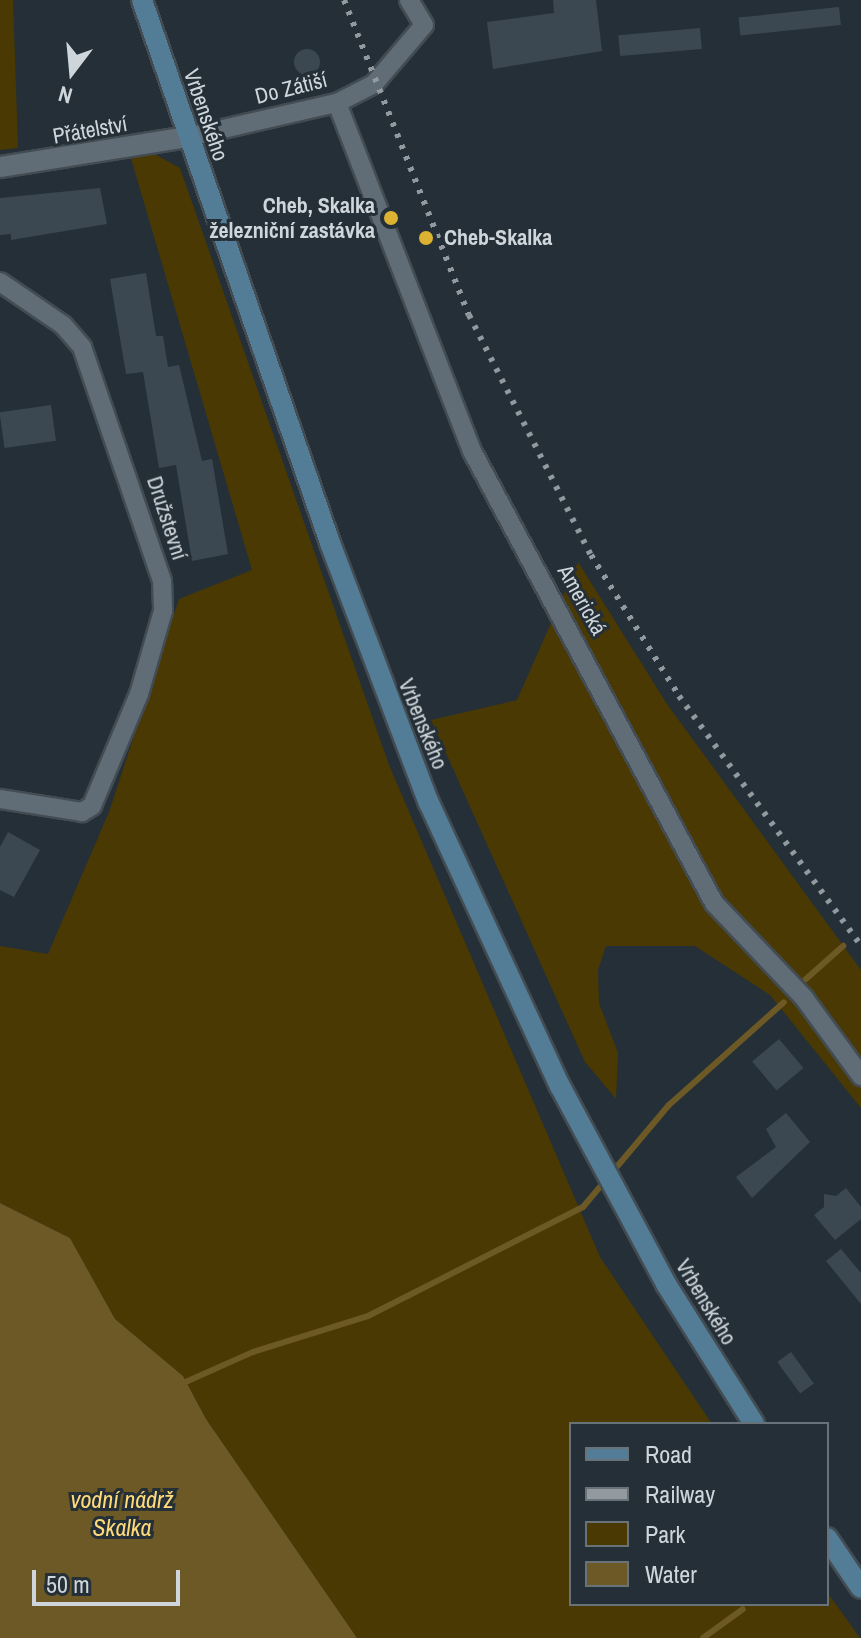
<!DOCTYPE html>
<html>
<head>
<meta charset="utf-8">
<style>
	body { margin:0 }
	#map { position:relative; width:861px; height:1638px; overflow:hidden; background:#242f37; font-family:"Archivo Narrow",sans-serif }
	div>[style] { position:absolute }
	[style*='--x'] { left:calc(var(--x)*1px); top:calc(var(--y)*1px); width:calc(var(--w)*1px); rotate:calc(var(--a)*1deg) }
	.green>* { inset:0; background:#4a3902 }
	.water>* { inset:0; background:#6c5925 }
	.stream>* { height:6px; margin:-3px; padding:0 3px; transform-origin:3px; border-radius:3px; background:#6c5925 }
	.building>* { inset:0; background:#3c4851; transform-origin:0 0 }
	.round { border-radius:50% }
	.roads { filter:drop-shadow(2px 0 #434c53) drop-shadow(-2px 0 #434c53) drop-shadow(0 2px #434c53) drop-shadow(0 -2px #434c53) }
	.minor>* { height:18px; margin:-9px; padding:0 9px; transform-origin:9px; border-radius:9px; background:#616d76 }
	.tertiary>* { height:20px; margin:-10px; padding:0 10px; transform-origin:10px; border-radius:10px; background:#616d76 }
	.secondary>* { height:20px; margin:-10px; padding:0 10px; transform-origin:10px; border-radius:10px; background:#537d97 }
	.rail>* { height:6px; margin-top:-3px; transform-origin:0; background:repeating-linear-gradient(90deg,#929aa0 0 4px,transparent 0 12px) }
	.dots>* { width:22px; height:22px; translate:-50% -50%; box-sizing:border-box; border:4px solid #242f37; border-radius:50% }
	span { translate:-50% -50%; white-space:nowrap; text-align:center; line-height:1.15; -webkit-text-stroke:6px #242f37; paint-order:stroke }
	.street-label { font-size:22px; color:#cfd6db }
	.poi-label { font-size:22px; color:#cfd6db; font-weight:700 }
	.right { translate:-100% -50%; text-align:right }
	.left { translate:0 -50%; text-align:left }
	.water-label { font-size:24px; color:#ffda7a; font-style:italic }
	.legend { position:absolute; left:569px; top:1422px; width:260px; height:184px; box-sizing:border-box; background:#242f37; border:2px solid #687279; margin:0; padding:10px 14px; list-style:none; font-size:24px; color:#cfd6db }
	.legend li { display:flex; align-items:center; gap:16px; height:40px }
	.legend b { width:40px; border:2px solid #687279 }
	.north { position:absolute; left:32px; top:32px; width:80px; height:80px; -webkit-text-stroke:6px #242f37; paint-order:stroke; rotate:196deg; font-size:22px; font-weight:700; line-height:32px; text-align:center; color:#cfd6db }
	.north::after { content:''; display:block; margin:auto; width:28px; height:36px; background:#cfd6db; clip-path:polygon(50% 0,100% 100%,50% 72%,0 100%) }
	.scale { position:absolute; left:32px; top:1570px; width:148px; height:36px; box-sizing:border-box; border:4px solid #cfd6db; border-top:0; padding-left:10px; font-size:24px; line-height:28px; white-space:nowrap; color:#cfd6db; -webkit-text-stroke:6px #242f37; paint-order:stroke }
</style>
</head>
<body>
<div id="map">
	<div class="green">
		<div style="clip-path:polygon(0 0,13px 0,18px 148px,0 150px)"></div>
		<div style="clip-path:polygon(125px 138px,180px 168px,389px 765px,600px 1257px,712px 1424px,571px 1424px,571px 1604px,827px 1604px,827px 1592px,860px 1638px,357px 1638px,206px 1419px,183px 1376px,115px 1319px,70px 1238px,0 1203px,0 946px,48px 954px,109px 812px,179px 599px,252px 570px)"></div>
		<div style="clip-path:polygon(578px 562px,667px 704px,861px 970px,861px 1108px,770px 995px,695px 946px,606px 946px,598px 970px,599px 1003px,618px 1053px,616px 1099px,585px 1062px,431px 720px,517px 700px)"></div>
	</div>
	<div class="water">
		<div style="clip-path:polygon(0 1203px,70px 1238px,115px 1319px,183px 1376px,206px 1419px,357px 1638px,0 1638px)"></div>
	</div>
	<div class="stream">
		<div style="--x:806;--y:979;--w:50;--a:-41.7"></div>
		<div style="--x:181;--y:1384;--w:79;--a:-24"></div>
		<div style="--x:253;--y:1352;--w:121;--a:-17.4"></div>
		<div style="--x:368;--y:1316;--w:241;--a:-26.9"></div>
		<div style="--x:583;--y:1207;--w:133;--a:-49.9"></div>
		<div style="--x:669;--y:1105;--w:154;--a:-41.8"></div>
		<div style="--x:703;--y:1638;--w:49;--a:-35.9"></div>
	</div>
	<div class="building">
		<div style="clip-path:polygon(553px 0,596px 0,602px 51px,493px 69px,487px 22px,554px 13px)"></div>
		<div style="left:839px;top:7px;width:18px;height:101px;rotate:84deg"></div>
		<div style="left:700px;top:28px;width:21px;height:82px;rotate:85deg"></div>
		<div class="round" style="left:294px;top:49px;width:26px;height:26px"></div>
		<div style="clip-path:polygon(100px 188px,107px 224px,11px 240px,11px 234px,0 235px,0 198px)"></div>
		<div style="clip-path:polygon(146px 273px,156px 336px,163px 336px,168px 367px,179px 365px,202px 461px,212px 459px,228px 554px,192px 561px,176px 465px,159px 468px,143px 372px,126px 374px,110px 279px)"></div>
		<div style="left:51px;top:405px;width:36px;height:52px;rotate:82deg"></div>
		<div style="clip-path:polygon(8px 832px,40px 850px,14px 897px,0 890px,0 847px)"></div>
		<div style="left:779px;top:1039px;width:38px;height:35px;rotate:50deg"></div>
		<div style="clip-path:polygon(786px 1113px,810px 1142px,752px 1198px,736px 1177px,776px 1147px,766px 1129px)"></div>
		<div style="clip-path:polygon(846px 1188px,861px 1207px,861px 1219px,835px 1240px,814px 1215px,824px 1207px,824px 1194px,836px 1196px)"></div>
		<div style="clip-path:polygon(841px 1249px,861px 1273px,861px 1304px,826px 1261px)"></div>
		<div style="left:791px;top:1352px;width:39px;height:17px;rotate:54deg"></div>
	</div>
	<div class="roads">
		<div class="minor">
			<div style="--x:337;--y:103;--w:373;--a:68.8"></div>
			<div style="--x:472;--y:451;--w:513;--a:61.84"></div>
			<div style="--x:714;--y:903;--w:131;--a:46.5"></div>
			<div style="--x:804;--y:998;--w:97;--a:53.8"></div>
			<div style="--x:188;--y:137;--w:153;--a:-12.9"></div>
			<div style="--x:337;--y:103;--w:42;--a:-27.2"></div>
			<div style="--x:374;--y:84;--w:77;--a:-49.7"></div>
			<div style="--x:424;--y:25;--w:29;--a:-121"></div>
			<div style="--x:0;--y:282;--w:76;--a:34.3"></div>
			<div style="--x:63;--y:325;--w:29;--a:49"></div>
			<div style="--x:82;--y:347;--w:246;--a:71.1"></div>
			<div style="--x:162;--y:580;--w:31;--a:88"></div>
			<div style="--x:163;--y:611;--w:86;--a:106.1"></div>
			<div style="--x:139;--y:694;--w:121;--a:112.8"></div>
			<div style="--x:92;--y:806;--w:12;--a:149"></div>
			<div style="--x:82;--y:812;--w:83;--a:-171"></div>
		</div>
		<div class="tertiary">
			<div style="--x:0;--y:167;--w:190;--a:-9.1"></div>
		</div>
		<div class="secondary">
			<div style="--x:142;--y:0;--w:575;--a:70.9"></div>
			<div style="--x:330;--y:543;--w:278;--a:69.2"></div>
			<div style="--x:429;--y:803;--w:312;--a:65.2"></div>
			<div style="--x:560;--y:1086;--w:225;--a:61.8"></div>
			<div style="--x:666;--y:1284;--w:165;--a:57.8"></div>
			<div style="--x:827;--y:1538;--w:60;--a:55.8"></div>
		</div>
	</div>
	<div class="rail">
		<div style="--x:344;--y:0;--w:339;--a:68.4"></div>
		<div style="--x:469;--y:315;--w:269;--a:63.1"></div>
		<div style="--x:591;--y:555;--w:166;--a:58"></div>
		<div style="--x:679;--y:696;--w:309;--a:53.9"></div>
	</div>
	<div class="dots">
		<div style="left:391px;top:218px;background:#dcb233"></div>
		<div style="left:426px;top:238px;background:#dcb233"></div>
	</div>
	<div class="street-label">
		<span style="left:291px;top:88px;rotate:-14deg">Do Zátiší</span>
		<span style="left:206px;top:115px;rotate:71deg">Vrbenského</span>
		<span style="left:90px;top:130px;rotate:-10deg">Přátelství</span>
		<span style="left:167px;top:518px;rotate:72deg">Družstevní</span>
		<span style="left:582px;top:600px;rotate:61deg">Americká</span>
		<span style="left:423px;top:724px;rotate:68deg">Vrbenského</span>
		<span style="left:706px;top:1302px;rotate:59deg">Vrbenského</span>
	</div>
	<div class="poi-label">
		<span class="right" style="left:375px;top:218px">Cheb, Skalka<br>železniční zastávka</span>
		<span class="left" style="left:444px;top:238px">Cheb-Skalka</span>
	</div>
	<div class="water-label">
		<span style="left:122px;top:1514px">vodní nádrž<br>Skalka</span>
	</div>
	<ul class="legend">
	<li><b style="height:10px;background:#537d97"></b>Road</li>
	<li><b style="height:10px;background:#929aa0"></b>Railway</li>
	<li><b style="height:22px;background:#4a3902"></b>Park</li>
	<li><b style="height:22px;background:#6c5925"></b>Water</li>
	</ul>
	<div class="north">N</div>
	<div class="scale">50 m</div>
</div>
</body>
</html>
